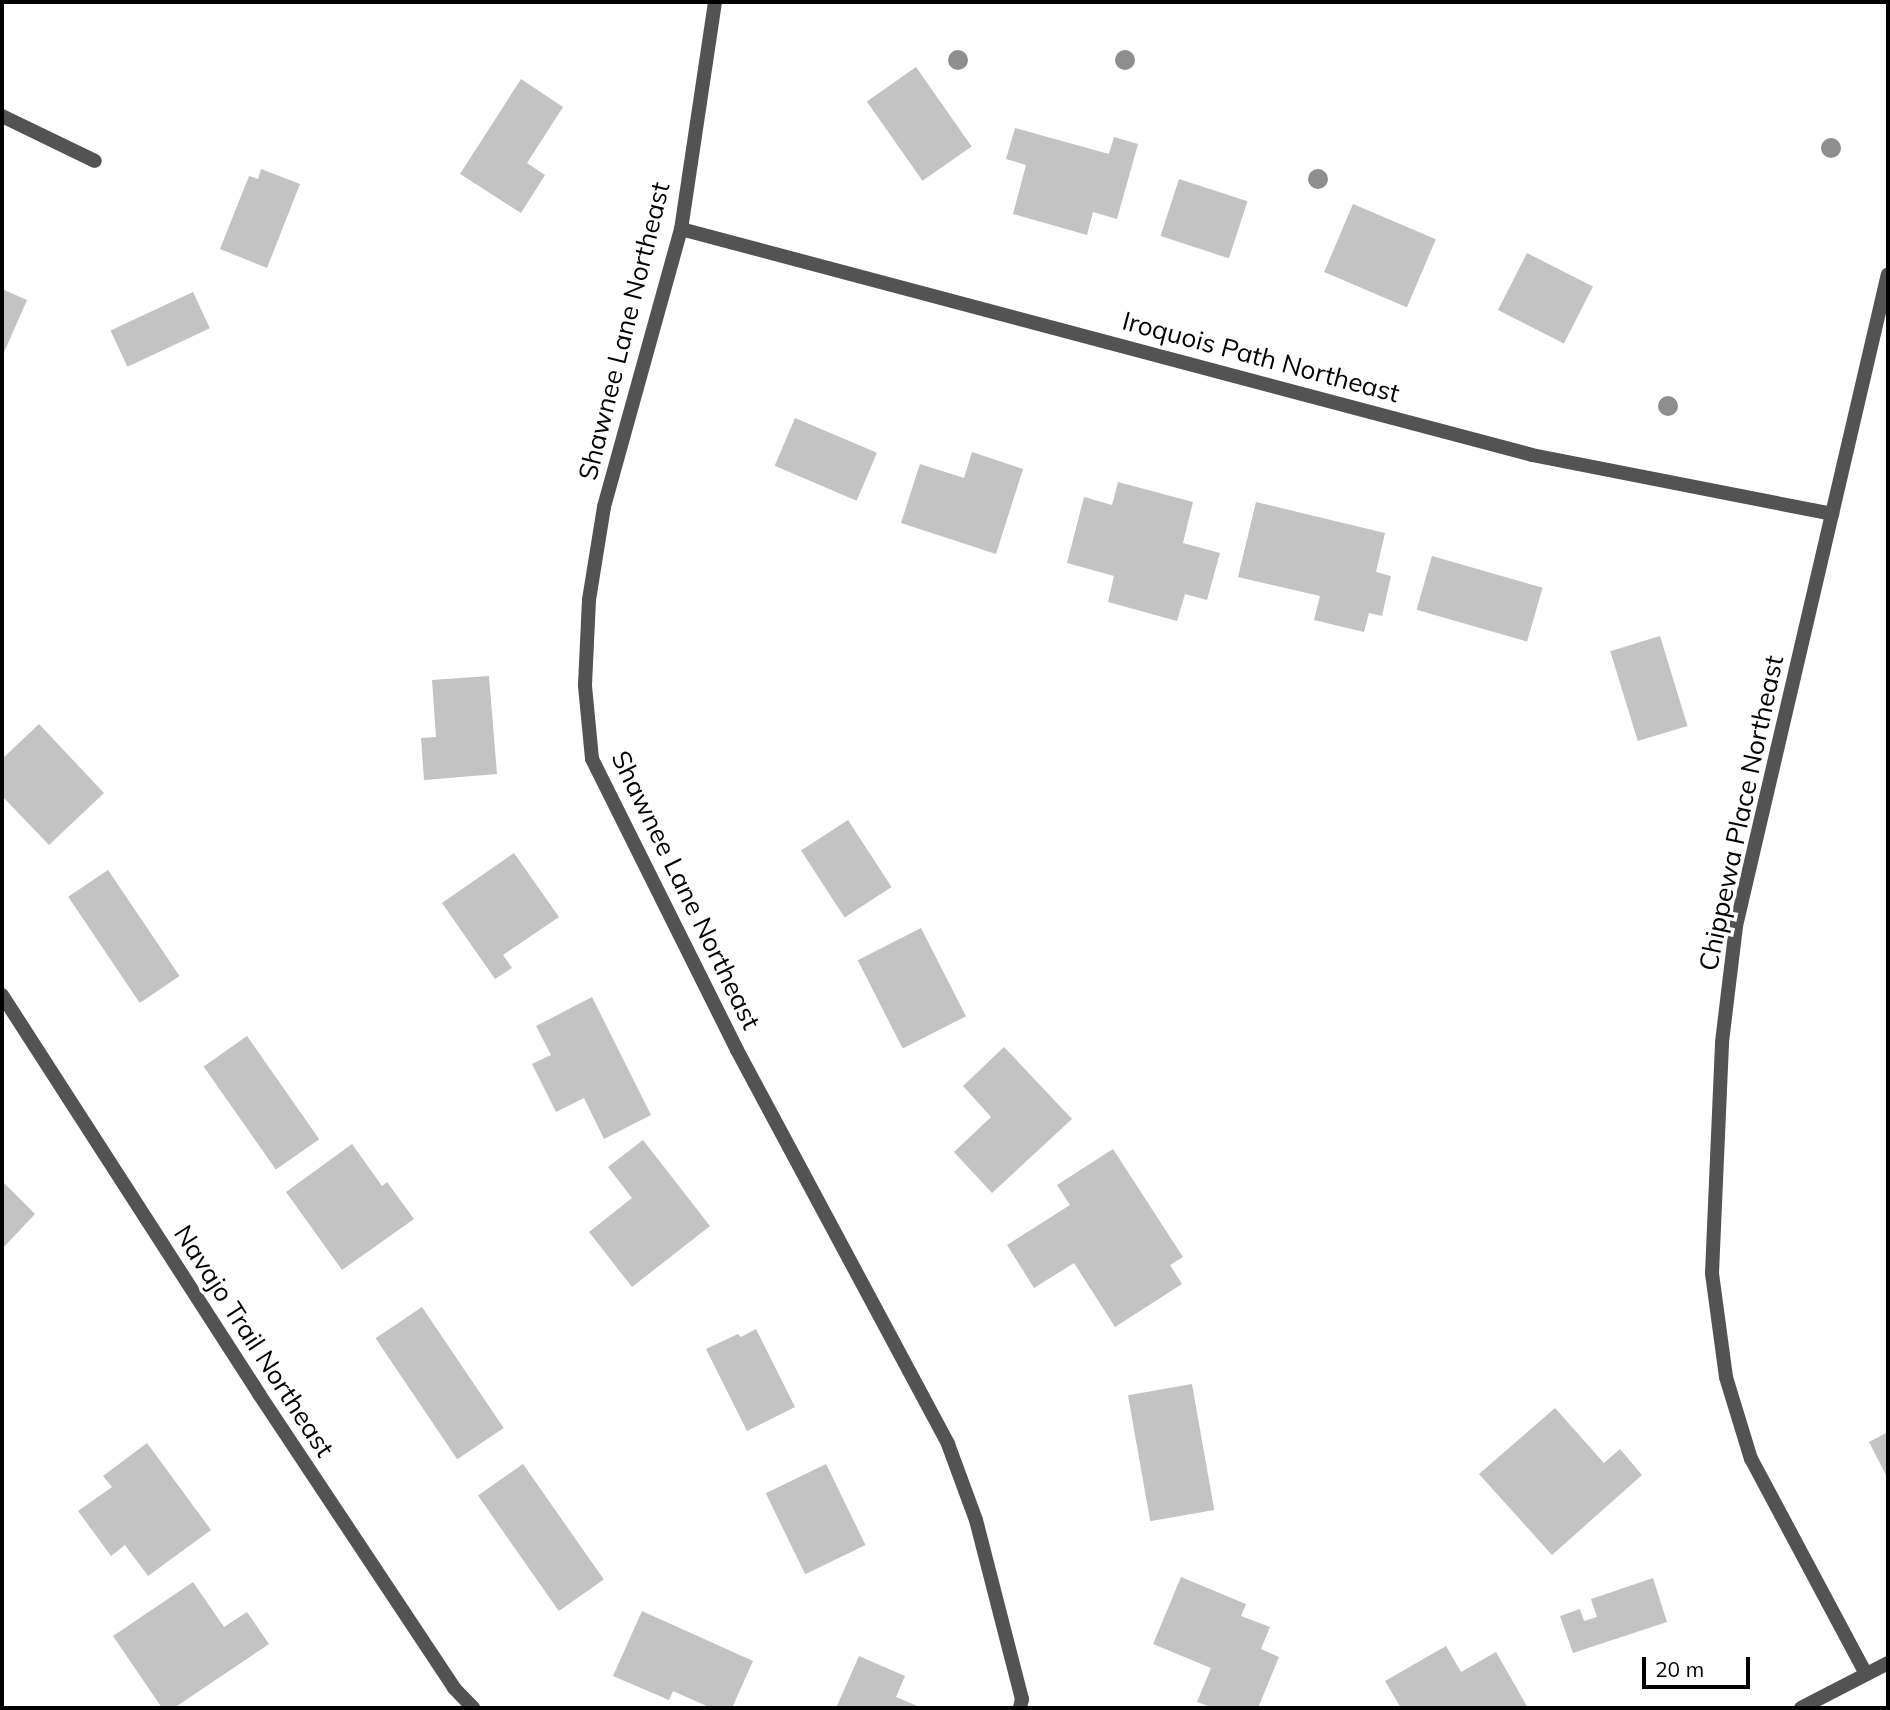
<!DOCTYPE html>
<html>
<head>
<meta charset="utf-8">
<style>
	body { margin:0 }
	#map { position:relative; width:1890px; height:1710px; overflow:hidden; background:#fff; font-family:Mulish,sans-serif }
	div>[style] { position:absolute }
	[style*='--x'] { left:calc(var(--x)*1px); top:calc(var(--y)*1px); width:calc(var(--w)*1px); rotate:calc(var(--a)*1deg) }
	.building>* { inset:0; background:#c3c3c3; transform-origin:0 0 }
	.street>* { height:14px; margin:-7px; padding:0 7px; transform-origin:7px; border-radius:7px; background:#535353 }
	.trees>* { width:20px; height:20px; margin:-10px; border-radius:50%; background:#8e8e8e }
	span { translate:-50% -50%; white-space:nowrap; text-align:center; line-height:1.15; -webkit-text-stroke:7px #fff; paint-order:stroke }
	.street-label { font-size:26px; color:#000 }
	.frame { position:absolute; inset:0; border:4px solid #000; pointer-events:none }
	.scale { position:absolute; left:1642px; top:1657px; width:108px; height:32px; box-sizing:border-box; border:4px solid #000; border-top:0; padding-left:9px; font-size:21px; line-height:24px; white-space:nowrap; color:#000; -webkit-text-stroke:5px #fff; paint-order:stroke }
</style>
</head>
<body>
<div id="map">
	<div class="building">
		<div style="left:916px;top:67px;width:97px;height:60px;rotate:55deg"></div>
		<div style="clip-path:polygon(521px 79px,563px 107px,527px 163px,545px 175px,521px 213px,460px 174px)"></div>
		<div style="clip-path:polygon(1015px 128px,1109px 154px,1114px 137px,1138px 144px,1117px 219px,1093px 212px,1087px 235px,1013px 214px,1026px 165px,1006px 159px)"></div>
		<div style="clip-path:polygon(261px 169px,300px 184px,267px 268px,220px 249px,249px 176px,258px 179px)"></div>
		<div style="left:1179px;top:179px;width:72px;height:60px;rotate:18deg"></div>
		<div style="left:1353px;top:204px;width:90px;height:74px;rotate:23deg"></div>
		<div style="left:1527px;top:253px;width:74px;height:64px;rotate:27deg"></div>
		<div style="clip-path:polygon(2px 289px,27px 300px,2px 357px)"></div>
		<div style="left:193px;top:292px;width:40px;height:91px;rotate:65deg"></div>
		<div style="left:795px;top:418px;width:89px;height:52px;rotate:23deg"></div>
		<div style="clip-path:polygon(972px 452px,1023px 469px,996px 554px,901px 523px,920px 464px,964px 478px)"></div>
		<div style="clip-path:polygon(1118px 482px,1193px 502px,1183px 543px,1220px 553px,1207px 600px,1185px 594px,1177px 621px,1108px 602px,1114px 576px,1067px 563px,1084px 497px,1112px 505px)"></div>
		<div style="clip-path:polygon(1256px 502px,1385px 533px,1376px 572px,1391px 576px,1382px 616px,1369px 613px,1364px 632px,1314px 620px,1320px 596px,1238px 577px)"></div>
		<div style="left:1432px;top:556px;width:115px;height:56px;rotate:16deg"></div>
		<div style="left:1660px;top:636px;width:94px;height:52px;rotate:73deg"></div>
		<div style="clip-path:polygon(489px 676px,497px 774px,424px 780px,421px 738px,436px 737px,432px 680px)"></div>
		<div style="clip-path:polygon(39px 724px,104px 793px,49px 845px,2px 796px,2px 759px)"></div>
		<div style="left:848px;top:820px;width:80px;height:56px;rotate:57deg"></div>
		<div style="clip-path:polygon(514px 853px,559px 917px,503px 955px,512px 968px,495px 979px,442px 903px)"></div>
		<div style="left:108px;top:870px;width:128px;height:48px;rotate:56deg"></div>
		<div style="left:921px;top:928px;width:99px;height:71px;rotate:63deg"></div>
		<div style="clip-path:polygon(592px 997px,651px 1115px,604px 1139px,584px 1098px,556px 1112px,532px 1064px,551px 1055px,536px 1026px)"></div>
		<div style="left:247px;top:1036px;width:126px;height:53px;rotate:55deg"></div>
		<div style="clip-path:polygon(1004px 1047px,1072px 1119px,992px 1193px,954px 1152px,991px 1117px,963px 1086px)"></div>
		<div style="clip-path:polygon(643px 1140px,710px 1226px,632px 1287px,589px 1232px,632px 1198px,608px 1167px)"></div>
		<div style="clip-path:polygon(352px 1144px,382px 1186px,387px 1182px,414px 1219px,342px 1270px,286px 1192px)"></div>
		<div style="clip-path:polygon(1113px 1149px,1183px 1257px,1170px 1265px,1182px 1284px,1115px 1327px,1074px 1263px,1034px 1288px,1007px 1245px,1070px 1205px,1057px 1185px)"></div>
		<div style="clip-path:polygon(2px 1181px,35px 1214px,2px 1249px)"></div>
		<div style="left:422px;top:1307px;width:146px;height:56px;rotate:56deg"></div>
		<div style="clip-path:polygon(756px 1329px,795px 1407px,747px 1431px,706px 1349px,738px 1334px,741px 1337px)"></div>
		<div style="left:1192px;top:1384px;width:128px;height:65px;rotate:80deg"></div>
		<div style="clip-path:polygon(1555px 1408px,1604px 1463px,1620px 1449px,1642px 1475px,1552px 1555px,1479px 1474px)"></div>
		<div style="clip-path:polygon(1888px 1432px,1888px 1479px,1869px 1442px)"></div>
		<div style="clip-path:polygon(147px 1443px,211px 1530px,148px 1576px,125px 1545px,111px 1556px,78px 1511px,112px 1487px,103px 1476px)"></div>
		<div style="left:523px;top:1464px;width:141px;height:55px;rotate:55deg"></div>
		<div style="left:826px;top:1464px;width:90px;height:67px;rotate:64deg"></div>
		<div style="clip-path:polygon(1181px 1577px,1246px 1604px,1241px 1616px,1270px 1627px,1261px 1649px,1279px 1657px,1258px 1708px,1214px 1708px,1197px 1702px,1211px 1668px,1153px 1644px)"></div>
		<div style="clip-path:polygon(1653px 1578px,1667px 1622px,1573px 1653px,1560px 1616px,1580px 1609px,1584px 1621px,1597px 1617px,1591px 1599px)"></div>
		<div style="clip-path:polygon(193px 1582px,224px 1627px,247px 1612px,269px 1644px,174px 1708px,162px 1708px,113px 1636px)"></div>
		<div style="clip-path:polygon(642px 1611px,753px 1661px,732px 1708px,711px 1708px,673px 1691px,669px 1700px,613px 1676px)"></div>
		<div style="clip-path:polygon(1446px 1646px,1461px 1672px,1496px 1652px,1528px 1708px,1401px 1708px,1385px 1681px)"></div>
		<div style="clip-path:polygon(859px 1656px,905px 1676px,896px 1697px,922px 1708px,836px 1708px)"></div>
	</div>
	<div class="street">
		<div style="--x:715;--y:2;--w:230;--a:98.5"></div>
		<div style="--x:681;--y:229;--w:288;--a:105.5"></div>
		<div style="--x:604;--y:507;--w:94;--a:99.2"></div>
		<div style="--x:589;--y:600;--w:86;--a:92.7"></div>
		<div style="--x:585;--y:686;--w:73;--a:84.5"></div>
		<div style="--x:592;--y:759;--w:325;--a:63.5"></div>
		<div style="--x:737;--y:1050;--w:447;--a:61.8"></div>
		<div style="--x:948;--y:1444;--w:81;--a:69.8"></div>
		<div style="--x:976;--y:1520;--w:185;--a:75.6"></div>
		<div style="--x:1022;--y:1699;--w:9;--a:103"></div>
		<div style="--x:2;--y:116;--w:103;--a:25.8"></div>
		<div style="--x:681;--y:229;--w:880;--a:14.87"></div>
		<div style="--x:1532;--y:455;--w:306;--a:11.1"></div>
		<div style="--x:2;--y:995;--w:475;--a:57.2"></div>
		<div style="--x:259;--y:1394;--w:353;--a:56.4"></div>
		<div style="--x:454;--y:1688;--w:28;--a:46"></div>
		<div style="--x:1866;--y:1674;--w:244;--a:-118.1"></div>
		<div style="--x:1751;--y:1459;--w:86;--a:-107"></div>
		<div style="--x:1726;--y:1377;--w:105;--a:-97.7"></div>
		<div style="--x:1712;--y:1273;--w:231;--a:-87.5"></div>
		<div style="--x:1722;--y:1042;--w:117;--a:-83.1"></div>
		<div style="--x:1736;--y:926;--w:669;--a:-76.88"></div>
		<div style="--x:1801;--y:1708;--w:98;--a:-27.3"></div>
	</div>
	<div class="trees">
		<div style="left:958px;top:60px"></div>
		<div style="left:1125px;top:60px"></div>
		<div style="left:1831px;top:148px"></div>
		<div style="left:1318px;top:179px"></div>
		<div style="left:1668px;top:406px"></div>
	</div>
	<div class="street-label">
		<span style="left:624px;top:331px;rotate:-76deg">Shawnee Lane Northeast</span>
		<span style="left:1261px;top:357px;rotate:15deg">Iroquois Path Northeast</span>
		<span style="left:1741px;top:813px;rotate:-78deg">Chippewa Place Northeast</span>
		<span style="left:686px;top:890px;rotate:64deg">Shawnee Lane Northeast</span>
		<span style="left:254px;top:1341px;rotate:57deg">Navajo Trail Northeast</span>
	</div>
	<div class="frame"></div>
	<div class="scale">20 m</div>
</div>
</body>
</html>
